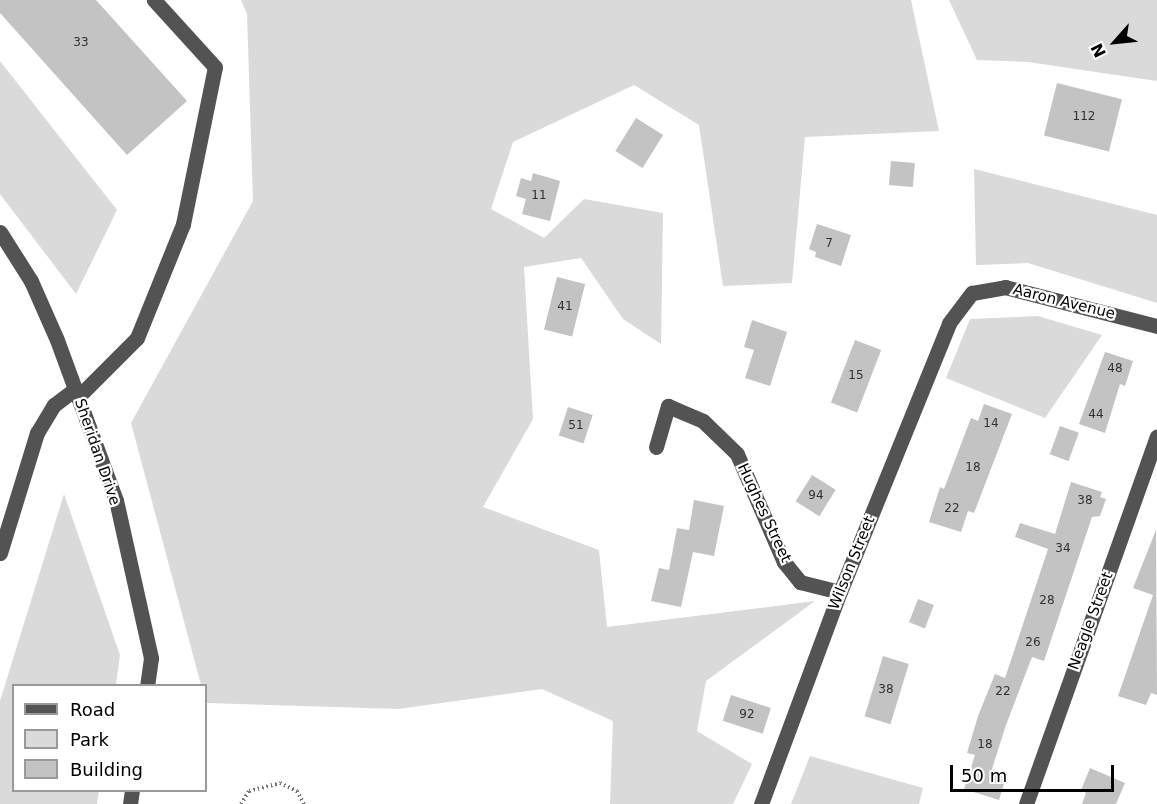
<!DOCTYPE html>
<html>
<head>
<meta charset="utf-8">
<style>
	body { margin:0 }
	#map { position:relative; width:1157px; height:804px; overflow:hidden; background:#fff; font-family:"DejaVu Sans",sans-serif }
	div>[style] { position:absolute }
	[style*='--x'] { left:calc(var(--x)*1px); top:calc(var(--y)*1px); width:calc(var(--w)*1px); rotate:calc(var(--a)*1deg) }
	.green>* { inset:0; background:#dadada }
	.building>* { inset:0; background:#c3c3c3; transform-origin:0 0 }
	.path>* { height:4px; margin-top:-2px; transform-origin:0; background:repeating-linear-gradient(90deg,#757575 0 1.5px,transparent 0 4.5px) }
	.minor>* { height:15px; margin:-7.5px; padding:0 7.5px; transform-origin:7.5px; border-radius:7.5px; background:#535353 }
	span { translate:-50% -50%; white-space:nowrap; text-align:center; line-height:1.15; -webkit-text-stroke:4.5px #fff; paint-order:stroke }
	.number-label { font-size:12px; color:#313131 }
	.number-label span { -webkit-text-stroke-width:0 }
	.street-label { font-size:15px; color:#000 }
	.legend { position:absolute; left:12px; top:684px; width:195px; height:108px; box-sizing:border-box; background:#fff; border:2px solid #999; margin:0; padding:8px 10px; list-style:none; font-size:18px; color:#000 }
	.legend li { display:flex; align-items:center; gap:12px; height:30px }
	.legend b { width:30px; border:2px solid #999 }
	.north { position:absolute; left:1085px; top:12px; width:60px; height:60px; -webkit-text-stroke:4px #fff; paint-order:stroke; rotate:243deg; font-size:16px; font-weight:700; line-height:24px; text-align:center; color:#000 }
	.north::after { content:''; display:block; margin:auto; width:21px; height:27px; background:#000; clip-path:polygon(50% 0,100% 100%,50% 72%,0 100%) }
	.scale { position:absolute; left:950px; top:765px; width:164px; height:27px; box-sizing:border-box; border:3px solid #000; border-top:0; padding-left:8px; font-size:18px; line-height:21px; white-space:nowrap; color:#000; -webkit-text-stroke:4px #fff; paint-order:stroke }
</style>
</head>
<body>
<div id="map">
	<div class="green">
		<div style="clip-path:polygon(241px 0,911px 0,939px 131px,805px 137px,792px 283px,723px 286px,699px 125px,634px 85px,513px 142px,491px 209px,544px 238px,584px 199px,663px 213px,661px 344px,623px 319px,581px 258px,524px 267px,533px 419px,483px 507px,599px 550px,607px 627px,815px 601px,706px 681px,697px 731px,752px 764px,733px 804px,610px 804px,613px 721px,542px 689px,398px 709px,206px 703px,206px 686px,201px 685px,131px 423px,253px 201px,247px 14px)"></div>
		<div style="clip-path:polygon(949px 0,1157px 0,1157px 81px,1028px 62px,977px 60px)"></div>
		<div style="clip-path:polygon(0 61px,117px 210px,76px 294px,0 194px)"></div>
		<div style="clip-path:polygon(974px 169px,1157px 215px,1157px 303px,1028px 263px,976px 265px)"></div>
		<div style="clip-path:polygon(1038px 316px,1102px 335px,1045px 418px,946px 378px,970px 319px)"></div>
		<div style="clip-path:polygon(64px 494px,120px 655px,116px 685px,14px 686px,14px 790px,99px 791px,97px 804px,0 804px,0 701px)"></div>
		<div style="clip-path:polygon(810px 756px,923px 788px,919px 804px,791px 804px)"></div>
	</div>
	<div class="building">
		<div style="clip-path:polygon(0 0,96px 0,187px 101px,127px 155px,0 13px)"></div>
		<div style="left:1057px;top:83px;width:67px;height:54px;rotate:14deg"></div>
		<div style="left:636px;top:118px;width:32px;height:39px;rotate:32deg"></div>
		<div style="left:891px;top:161px;width:24px;height:24px;rotate:5deg"></div>
		<div style="clip-path:polygon(533px 173px,560px 181px,550px 221px,522px 214px,526px 199px,516px 196px,521px 178px,531px 181px)"></div>
		<div style="clip-path:polygon(817px 224px,851px 235px,841px 266px,815px 257px,816px 252px,809px 249px)"></div>
		<div style="left:557px;top:277px;width:29px;height:54px;rotate:14deg"></div>
		<div style="clip-path:polygon(752px 320px,787px 332px,770px 386px,745px 378px,754px 350px,744px 347px)"></div>
		<div style="left:855px;top:340px;width:28px;height:67px;rotate:21deg"></div>
		<div style="clip-path:polygon(1105px 352px,1133px 361px,1125px 386px,1120px 384px,1105px 433px,1079px 424px)"></div>
		<div style="clip-path:polygon(984px 404px,1012px 414px,974px 513px,968px 511px,961px 532px,929px 522px,940px 487px,944px 489px,971px 418px,978px 421px)"></div>
		<div style="left:568px;top:407px;width:26px;height:30px;rotate:18deg"></div>
		<div style="left:1060px;top:426px;width:20px;height:30px;rotate:20deg"></div>
		<div style="left:812px;top:475px;width:28px;height:31px;rotate:32deg"></div>
		<div style="clip-path:polygon(1071px 482px,1102px 492px,1100px 497px,1106px 499px,1100px 516px,1092px 517px,1044px 661px,1032px 657px,1006px 725px,991px 772px,1006px 777px,999px 800px,964px 789px,975px 755px,967px 753px,978px 716px,995px 674px,1005px 678px,1048px 549px,1015px 537px,1020px 523px,1055px 534px)"></div>
		<div style="clip-path:polygon(694px 500px,724px 506px,714px 556px,693px 552px,681px 607px,651px 601px,659px 568px,669px 570px,677px 528px,689px 530px)"></div>
		<div style="clip-path:polygon(1156px 530px,1157px 695px,1151px 693px,1146px 705px,1118px 696px,1153px 595px,1133px 588px)"></div>
		<div style="left:918px;top:599px;width:17px;height:25px;rotate:21deg"></div>
		<div style="left:883px;top:656px;width:27px;height:63px;rotate:17deg"></div>
		<div style="left:731px;top:695px;width:42px;height:27px;rotate:18deg"></div>
		<div style="clip-path:polygon(1090px 768px,1125px 783px,1116px 804px,1082px 804px,1086px 793px,1081px 790px)"></div>
	</div>
	<div class="path">
		<div style="--x:241;--y:804;--w:15;--a:-58"></div>
		<div style="--x:249;--y:791;--w:32;--a:-14"></div>
		<div style="--x:280;--y:783;--w:19;--a:25"></div>
		<div style="--x:297;--y:791;--w:15;--a:62"></div>
	</div>
	<div class="minor">
		<div style="--x:0;--y:232;--w:58;--a:57.7"></div>
		<div style="--x:31;--y:281;--w:64;--a:66.2"></div>
		<div style="--x:57;--y:340;--w:171;--a:69.8"></div>
		<div style="--x:116;--y:500;--w:162;--a:77.5"></div>
		<div style="--x:151;--y:658;--w:28;--a:98"></div>
		<div style="--x:78;--y:397;--w:83;--a:-45"></div>
		<div style="--x:137;--y:338;--w:123;--a:-68"></div>
		<div style="--x:183;--y:224;--w:160;--a:-78.5"></div>
		<div style="--x:215;--y:67;--w:91;--a:-132.3"></div>
		<div style="--x:656;--y:447;--w:43;--a:-73.7"></div>
		<div style="--x:668;--y:406;--w:38;--a:23"></div>
		<div style="--x:703;--y:421;--w:47;--a:44.1"></div>
		<div style="--x:737;--y:454;--w:118;--a:66.5"></div>
		<div style="--x:784;--y:562;--w:26;--a:51"></div>
		<div style="--x:800;--y:582;--w:41;--a:14"></div>
		<div style="--x:0;--y:553;--w:126;--a:-72.9"></div>
		<div style="--x:37;--y:433;--w:33;--a:-59"></div>
		<div style="--x:54;--y:405;--w:26;--a:-37"></div>
		<div style="--x:130;--y:804;--w:14;--a:-82"></div>
		<div style="--x:761;--y:804;--w:226;--a:-69.6"></div>
		<div style="--x:840;--y:592;--w:290;--a:-67.9"></div>
		<div style="--x:949;--y:323;--w:38;--a:-53"></div>
		<div style="--x:972;--y:293;--w:34;--a:-10"></div>
		<div style="--x:1005;--y:287;--w:157;--a:14.4"></div>
		<div style="--x:1026;--y:804;--w:390;--a:-70.4"></div>
	</div>
	<div class="number-label">
		<span style="left:81px;top:43px">33</span>
		<span style="left:1084px;top:117px">112</span>
		<span style="left:539px;top:196px">11</span>
		<span style="left:829px;top:244px">7</span>
		<span style="left:565px;top:307px">41</span>
		<span style="left:1115px;top:369px">48</span>
		<span style="left:856px;top:376px">15</span>
		<span style="left:1096px;top:415px">44</span>
		<span style="left:991px;top:424px">14</span>
		<span style="left:576px;top:426px">51</span>
		<span style="left:973px;top:468px">18</span>
		<span style="left:816px;top:496px">94</span>
		<span style="left:1085px;top:501px">38</span>
		<span style="left:952px;top:509px">22</span>
		<span style="left:1063px;top:549px">34</span>
		<span style="left:1047px;top:601px">28</span>
		<span style="left:1033px;top:643px">26</span>
		<span style="left:886px;top:690px">38</span>
		<span style="left:1003px;top:692px">22</span>
		<span style="left:747px;top:715px">92</span>
		<span style="left:985px;top:745px">18</span>
	</div>
	<div class="street-label">
		<span style="left:1064px;top:302px;rotate:14deg">Aaron Avenue</span>
		<span style="left:97px;top:452px;rotate:71deg">Sheridan Drive</span>
		<span style="left:764px;top:513px;rotate:65deg">Hughes Street</span>
		<span style="left:852px;top:563px;rotate:-68deg">Wilson Street</span>
		<span style="left:1091px;top:621px;rotate:-70deg">Neagle Street</span>
	</div>
	<ul class="legend">
	<li><b style="height:8px;background:#535353"></b>Road</li>
	<li><b style="height:16px;background:#dadada"></b>Park</li>
	<li><b style="height:16px;background:#c3c3c3"></b>Building</li>
	</ul>
	<div class="north">N</div>
	<div class="scale">50 m</div>
</div>
</body>
</html>
